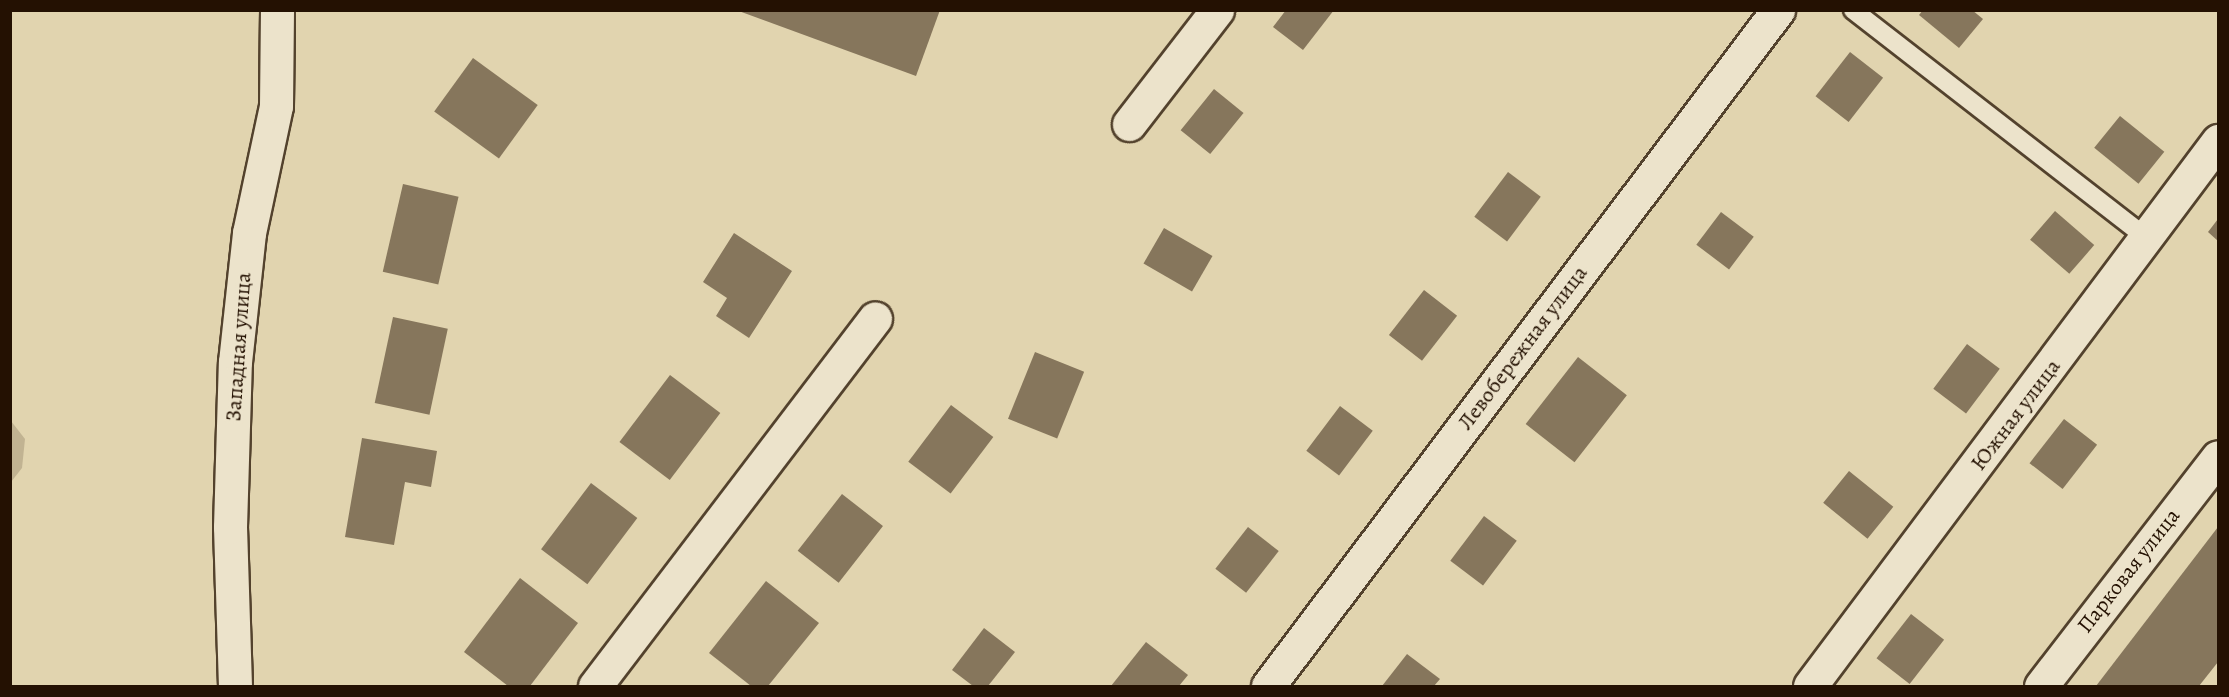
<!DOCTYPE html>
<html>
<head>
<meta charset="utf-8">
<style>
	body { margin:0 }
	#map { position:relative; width:2229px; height:697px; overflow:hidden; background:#e1d4af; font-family:Alegreya,serif }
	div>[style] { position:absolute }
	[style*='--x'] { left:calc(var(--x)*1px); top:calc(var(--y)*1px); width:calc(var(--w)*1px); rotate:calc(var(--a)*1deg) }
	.green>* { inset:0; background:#c1b392 }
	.building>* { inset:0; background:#86765c; transform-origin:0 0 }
	.roads { filter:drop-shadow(2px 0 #53422d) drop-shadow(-2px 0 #53422d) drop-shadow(0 2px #53422d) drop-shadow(0 -2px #53422d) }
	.service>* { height:18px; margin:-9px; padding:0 9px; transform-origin:9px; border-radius:9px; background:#ece3cb }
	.minor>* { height:33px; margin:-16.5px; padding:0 16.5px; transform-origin:16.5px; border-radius:16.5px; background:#ece3cb }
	span { translate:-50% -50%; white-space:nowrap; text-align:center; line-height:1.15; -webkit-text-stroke:6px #ece3cb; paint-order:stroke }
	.street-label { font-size:22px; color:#241102 }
	.frame { position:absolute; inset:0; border:12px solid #241102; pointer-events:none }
</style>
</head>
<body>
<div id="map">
	<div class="green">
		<div style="clip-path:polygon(11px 421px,25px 439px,22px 468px,11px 482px)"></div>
	</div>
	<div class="building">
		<div style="clip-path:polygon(736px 10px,940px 10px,916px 76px)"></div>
		<div style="clip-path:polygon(1286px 10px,1334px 10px,1303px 50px,1273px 27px)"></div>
		<div style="clip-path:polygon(1923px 10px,1972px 10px,1983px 19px,1959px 48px,1919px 15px)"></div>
		<div style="left:1850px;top:52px;width:42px;height:56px;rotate:38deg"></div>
		<div style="left:473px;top:58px;width:80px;height:66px;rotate:36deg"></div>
		<div style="left:1214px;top:89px;width:38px;height:53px;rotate:39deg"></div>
		<div style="left:2120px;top:116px;width:57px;height:41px;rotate:39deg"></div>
		<div style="left:1508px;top:172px;width:41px;height:56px;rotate:37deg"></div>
		<div style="left:403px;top:184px;width:57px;height:90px;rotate:13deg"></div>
		<div style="left:2055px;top:211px;width:52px;height:38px;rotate:41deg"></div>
		<div style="left:1721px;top:212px;width:41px;height:41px;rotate:37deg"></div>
		<div style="clip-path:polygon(2218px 219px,2218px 241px,2208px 232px)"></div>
		<div style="left:1164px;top:228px;width:56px;height:41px;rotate:30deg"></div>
		<div style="clip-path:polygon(734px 233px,792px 271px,749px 338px,716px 316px,727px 298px,703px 282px)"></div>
		<div style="left:1424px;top:290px;width:42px;height:57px;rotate:38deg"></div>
		<div style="left:393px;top:317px;width:56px;height:88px;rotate:12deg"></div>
		<div style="left:1967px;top:344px;width:41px;height:56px;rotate:37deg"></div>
		<div style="left:1035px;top:352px;width:53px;height:72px;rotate:22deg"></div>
		<div style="left:1578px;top:357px;width:62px;height:85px;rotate:38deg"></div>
		<div style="left:670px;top:375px;width:63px;height:84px;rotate:37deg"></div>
		<div style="left:951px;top:405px;width:53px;height:71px;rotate:37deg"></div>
		<div style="left:1340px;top:406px;width:41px;height:56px;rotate:37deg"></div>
		<div style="left:2064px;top:419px;width:42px;height:56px;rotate:38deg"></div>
		<div style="clip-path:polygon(362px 438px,437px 451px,431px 487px,405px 482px,394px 545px,345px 537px)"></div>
		<div style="left:1849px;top:471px;width:57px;height:41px;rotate:39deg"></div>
		<div style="left:591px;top:483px;width:58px;height:83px;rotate:37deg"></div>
		<div style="left:842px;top:494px;width:52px;height:72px;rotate:38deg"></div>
		<div style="left:1484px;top:516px;width:41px;height:56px;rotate:37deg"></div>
		<div style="left:1248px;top:527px;width:39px;height:53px;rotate:38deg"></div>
		<div style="clip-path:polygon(2218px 527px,2218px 662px,2199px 686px,2096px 686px)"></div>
		<div style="clip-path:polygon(520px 578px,578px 623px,530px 686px,508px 686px,464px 652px)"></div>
		<div style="clip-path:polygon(766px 581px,819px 623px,768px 686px,751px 686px,709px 653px)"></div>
		<div style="left:1911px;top:614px;width:42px;height:56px;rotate:38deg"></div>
		<div style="clip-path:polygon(984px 628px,1015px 652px,988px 686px,973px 686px,952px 670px)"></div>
		<div style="clip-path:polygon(1146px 642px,1188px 675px,1179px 686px,1111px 686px)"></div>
		<div style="clip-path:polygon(1407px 654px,1440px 679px,1434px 686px,1382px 686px)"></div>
	</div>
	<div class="roads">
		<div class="service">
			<div style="--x:1853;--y:10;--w:373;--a:37.8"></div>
		</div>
		<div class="minor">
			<div style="--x:1129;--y:124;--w:144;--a:-52.3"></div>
			<div style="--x:235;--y:686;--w:159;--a:-91.8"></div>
			<div style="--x:230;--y:527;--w:165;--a:-88.3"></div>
			<div style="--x:235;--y:362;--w:130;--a:-83.8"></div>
			<div style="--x:249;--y:233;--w:130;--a:-78"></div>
			<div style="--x:276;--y:106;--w:96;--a:-89.4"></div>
			<div style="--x:595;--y:686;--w:462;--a:-52.7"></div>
			<div style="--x:1268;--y:686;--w:847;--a:-52.97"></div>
			<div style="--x:1810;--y:686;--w:681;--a:-53.18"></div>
			<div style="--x:2041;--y:686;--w:289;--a:-52.3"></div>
		</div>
	</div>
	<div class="street-label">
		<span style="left:239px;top:347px;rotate:-86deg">Западная улица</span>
		<span style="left:1523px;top:348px;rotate:-53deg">Левобережная улица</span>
		<span style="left:2016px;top:415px;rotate:-53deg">Южная улица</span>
		<span style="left:2129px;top:571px;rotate:-52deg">Парковая улица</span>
	</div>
	<div class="frame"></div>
</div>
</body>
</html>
